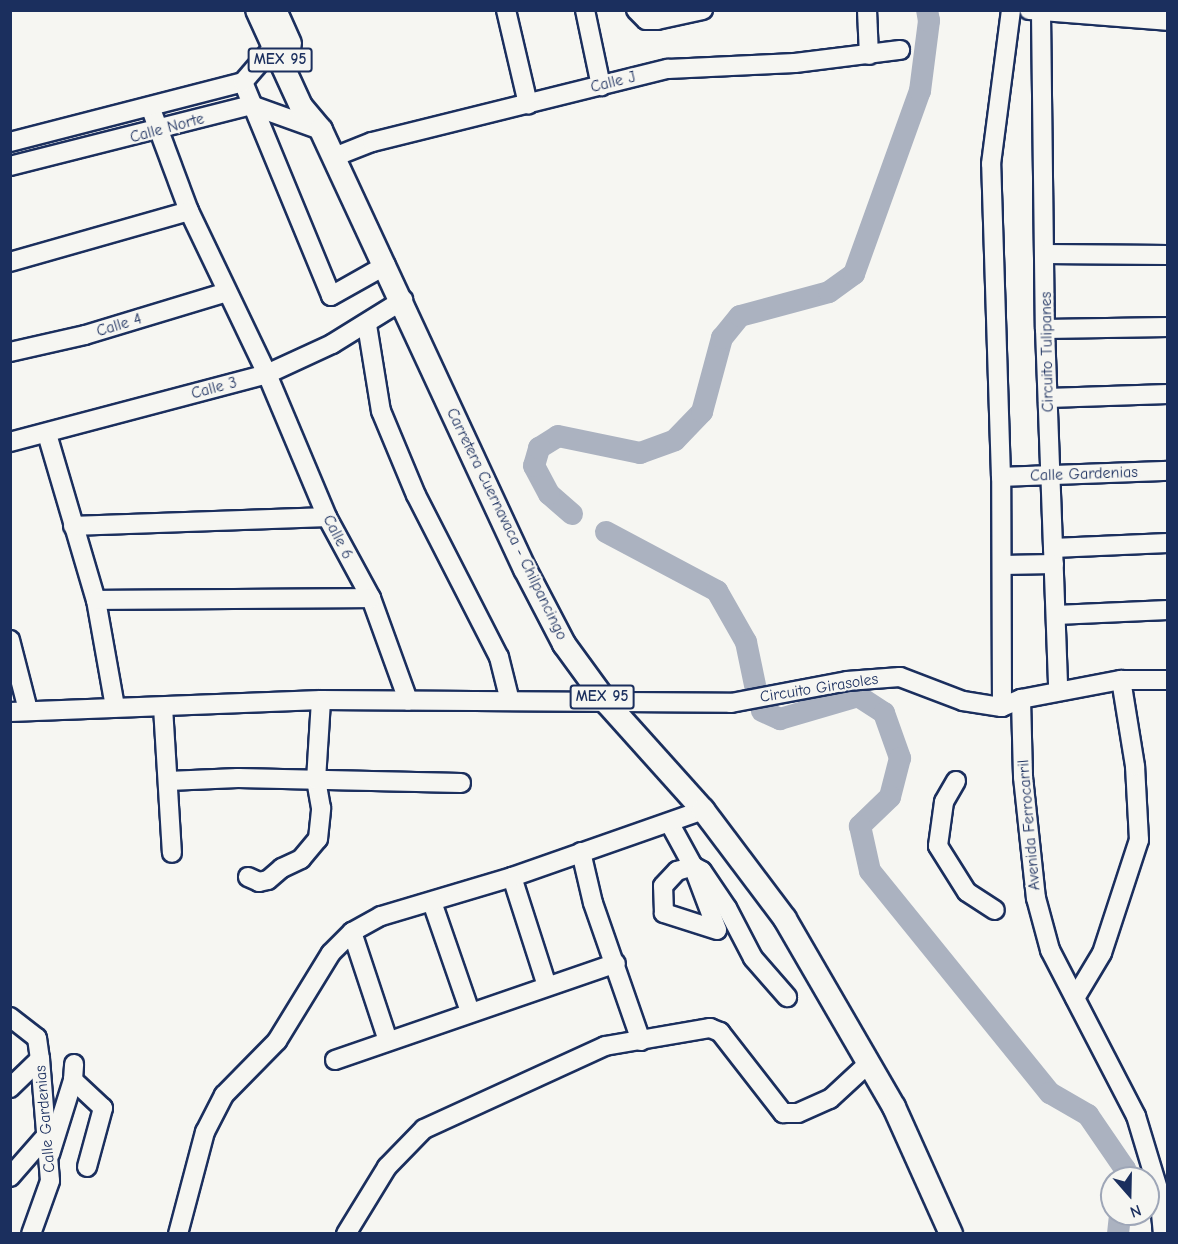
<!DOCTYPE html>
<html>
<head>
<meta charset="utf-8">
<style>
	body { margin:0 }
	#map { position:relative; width:1178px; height:1244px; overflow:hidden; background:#f6f6f2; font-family:"Comic Neue",sans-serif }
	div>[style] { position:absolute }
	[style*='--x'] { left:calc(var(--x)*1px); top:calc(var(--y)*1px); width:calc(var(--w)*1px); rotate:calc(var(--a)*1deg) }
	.river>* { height:22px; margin:-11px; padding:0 11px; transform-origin:11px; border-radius:11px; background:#abb2c0 }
	.roads { filter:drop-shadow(2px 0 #1b2f5e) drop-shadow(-2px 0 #1b2f5e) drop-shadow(0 2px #1b2f5e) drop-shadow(0 -2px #1b2f5e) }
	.minor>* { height:18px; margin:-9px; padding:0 9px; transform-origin:9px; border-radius:9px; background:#f6f6f2 }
	.major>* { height:22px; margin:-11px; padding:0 11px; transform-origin:11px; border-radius:11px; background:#f6f6f2 }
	span { translate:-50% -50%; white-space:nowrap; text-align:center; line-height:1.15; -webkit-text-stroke:4.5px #f6f6f2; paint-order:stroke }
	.shield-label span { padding:2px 4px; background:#f6f6f2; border:2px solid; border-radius:4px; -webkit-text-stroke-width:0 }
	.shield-label { font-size:15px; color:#1b2f5e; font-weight:700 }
	.street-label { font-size:16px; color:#1b2f5e }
	.frame { position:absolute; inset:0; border:12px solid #1b2f5e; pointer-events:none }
	.north { position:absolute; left:1100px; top:1166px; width:60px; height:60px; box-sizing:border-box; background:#f6f6f2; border:2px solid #9ea6b7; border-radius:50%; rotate:160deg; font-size:16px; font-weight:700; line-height:24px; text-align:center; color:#1b2f5e }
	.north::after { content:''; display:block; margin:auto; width:21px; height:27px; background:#1b2f5e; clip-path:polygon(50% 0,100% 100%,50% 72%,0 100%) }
</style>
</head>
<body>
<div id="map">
	<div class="river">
		<div style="--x:572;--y:514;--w:30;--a:-139"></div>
		<div style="--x:549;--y:494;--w:32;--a:-118"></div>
		<div style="--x:534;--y:466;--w:19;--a:-74"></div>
		<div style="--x:539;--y:448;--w:22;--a:-32"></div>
		<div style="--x:558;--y:436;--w:84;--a:11.7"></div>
		<div style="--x:640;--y:453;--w:37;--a:-20"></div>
		<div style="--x:675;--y:440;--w:39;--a:-46"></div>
		<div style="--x:702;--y:412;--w:77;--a:-74.9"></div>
		<div style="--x:722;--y:338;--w:28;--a:-51"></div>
		<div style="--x:740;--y:316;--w:92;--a:-15.1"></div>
		<div style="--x:829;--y:292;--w:31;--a:-36"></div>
		<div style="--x:854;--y:274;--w:195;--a:-70.2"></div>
		<div style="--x:920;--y:91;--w:71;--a:-82.7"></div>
		<div style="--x:929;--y:21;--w:11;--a:-100"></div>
		<div style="--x:606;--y:532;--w:126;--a:28"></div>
		<div style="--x:717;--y:591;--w:59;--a:60.4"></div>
		<div style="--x:746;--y:642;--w:49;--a:78.2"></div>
		<div style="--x:762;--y:711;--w:20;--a:24"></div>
		<div style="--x:780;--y:719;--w:81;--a:-16.4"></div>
		<div style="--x:858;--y:696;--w:31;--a:33"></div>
		<div style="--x:884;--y:713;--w:48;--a:70.4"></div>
		<div style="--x:900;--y:758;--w:40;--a:104.4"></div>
		<div style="--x:890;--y:797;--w:42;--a:136"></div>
		<div style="--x:860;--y:826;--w:46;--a:77.5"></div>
		<div style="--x:870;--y:871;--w:286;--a:51"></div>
		<div style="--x:1050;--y:1093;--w:44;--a:30.1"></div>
		<div style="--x:1088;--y:1115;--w:65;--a:55.6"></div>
		<div style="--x:1125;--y:1169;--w:9;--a:96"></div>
		<div style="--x:1118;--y:1234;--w:20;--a:-84"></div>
	</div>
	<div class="roads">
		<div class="minor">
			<div style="--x:506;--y:10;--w:97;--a:76.8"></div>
			<div style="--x:585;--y:10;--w:78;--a:78.1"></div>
			<div style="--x:636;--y:10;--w:14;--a:45"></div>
			<div style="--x:646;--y:20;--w:11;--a:0"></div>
			<div style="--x:657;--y:20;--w:47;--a:-12.3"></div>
			<div style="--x:867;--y:10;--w:45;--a:87.5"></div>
			<div style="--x:1029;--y:10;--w:139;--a:4.5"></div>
			<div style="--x:1041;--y:13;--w:316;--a:89.3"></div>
			<div style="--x:1045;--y:329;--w:362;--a:87.9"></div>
			<div style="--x:243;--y:82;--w:231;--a:67.6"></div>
			<div style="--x:331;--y:296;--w:63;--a:-29.4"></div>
			<div style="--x:151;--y:109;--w:109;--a:69.6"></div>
			<div style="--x:189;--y:211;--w:181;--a:64.4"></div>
			<div style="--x:267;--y:374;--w:155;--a:67.2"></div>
			<div style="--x:327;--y:517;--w:92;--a:61.5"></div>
			<div style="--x:371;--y:598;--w:109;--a:70.1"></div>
			<div style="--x:10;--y:142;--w:241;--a:-14.4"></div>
			<div style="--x:243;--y:82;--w:48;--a:-49.3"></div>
			<div style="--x:334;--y:157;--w:41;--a:-21.5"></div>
			<div style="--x:372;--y:142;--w:305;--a:-13.9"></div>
			<div style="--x:668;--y:69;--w:127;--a:-2.7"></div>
			<div style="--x:795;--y:63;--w:106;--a:-7.1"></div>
			<div style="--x:10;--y:166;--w:249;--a:-14.2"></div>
			<div style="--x:251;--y:105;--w:74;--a:19.7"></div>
			<div style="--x:1044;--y:254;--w:124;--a:0.5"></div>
			<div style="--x:10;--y:262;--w:186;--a:-15.9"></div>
			<div style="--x:367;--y:325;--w:87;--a:80.8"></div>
			<div style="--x:381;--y:411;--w:91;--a:67.4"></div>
			<div style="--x:416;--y:495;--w:182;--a:62.9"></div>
			<div style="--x:499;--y:657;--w:45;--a:76"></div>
			<div style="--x:1045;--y:329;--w:123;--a:-0.9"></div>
			<div style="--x:10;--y:352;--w:77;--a:-12.8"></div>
			<div style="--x:85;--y:335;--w:148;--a:-16.8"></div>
			<div style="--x:1048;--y:398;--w:120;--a:-1.9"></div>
			<div style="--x:47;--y:434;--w:173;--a:73.6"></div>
			<div style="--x:96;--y:600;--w:109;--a:79.9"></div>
			<div style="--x:10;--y:442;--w:266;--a:-14.8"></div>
			<div style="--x:267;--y:374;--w:72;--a:-24.8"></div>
			<div style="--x:332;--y:344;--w:84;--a:-31.8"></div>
			<div style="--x:1001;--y:477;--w:167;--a:-2.1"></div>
			<div style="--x:73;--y:526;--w:254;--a:-2"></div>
			<div style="--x:1053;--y:548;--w:115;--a:-2.5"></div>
			<div style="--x:1002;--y:565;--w:52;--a:-1.1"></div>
			<div style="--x:96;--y:600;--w:275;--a:-0.4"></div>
			<div style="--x:1056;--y:615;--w:112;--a:-2.6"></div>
			<div style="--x:10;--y:640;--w:72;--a:75.6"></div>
			<div style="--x:1021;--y:699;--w:78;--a:88.5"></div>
			<div style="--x:1023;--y:777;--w:122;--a:83.9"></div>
			<div style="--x:1036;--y:898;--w:54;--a:74.9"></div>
			<div style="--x:1050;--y:950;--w:187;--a:62.6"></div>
			<div style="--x:1136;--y:1116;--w:79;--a:73.2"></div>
			<div style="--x:1159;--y:1192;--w:42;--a:84.6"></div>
			<div style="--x:163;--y:707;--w:146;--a:86.5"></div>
			<div style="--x:1002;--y:707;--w:230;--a:-90.2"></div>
			<div style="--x:1001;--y:477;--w:313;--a:-91.8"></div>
			<div style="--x:991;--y:164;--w:155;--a:-82.6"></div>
			<div style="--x:10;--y:712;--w:311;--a:-2.2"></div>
			<div style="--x:321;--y:700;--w:410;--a:0.4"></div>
			<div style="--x:731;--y:703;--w:118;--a:-10.7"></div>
			<div style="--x:847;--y:681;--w:53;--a:-4.3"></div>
			<div style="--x:900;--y:677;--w:67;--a:20.9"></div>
			<div style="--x:963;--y:701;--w:39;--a:9"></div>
			<div style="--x:1002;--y:707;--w:21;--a:-23"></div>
			<div style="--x:1021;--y:699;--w:102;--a:-10.8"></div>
			<div style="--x:1121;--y:680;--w:47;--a:0"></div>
			<div style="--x:168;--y:781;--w:70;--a:-2.5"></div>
			<div style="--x:238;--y:778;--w:223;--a:1.3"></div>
			<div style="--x:956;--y:781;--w:24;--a:120"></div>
			<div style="--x:944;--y:802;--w:44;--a:97.8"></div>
			<div style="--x:938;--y:846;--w:54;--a:57.8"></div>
			<div style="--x:967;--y:892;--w:33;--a:33"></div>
			<div style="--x:670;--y:824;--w:48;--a:61.3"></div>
			<div style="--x:693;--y:866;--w:68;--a:69.4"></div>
			<div style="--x:581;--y:852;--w:52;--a:76.8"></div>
			<div style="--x:593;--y:903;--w:146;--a:70.8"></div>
			<div style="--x:248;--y:877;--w:12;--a:24"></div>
			<div style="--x:259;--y:882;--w:9;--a:-13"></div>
			<div style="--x:268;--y:880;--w:18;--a:-41"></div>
			<div style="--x:282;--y:868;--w:21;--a:-25"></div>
			<div style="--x:301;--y:859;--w:26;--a:-50"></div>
			<div style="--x:318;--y:839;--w:31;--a:-84"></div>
			<div style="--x:321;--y:808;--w:28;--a:-100"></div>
			<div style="--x:316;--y:780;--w:80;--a:-86.4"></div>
			<div style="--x:512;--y:877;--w:114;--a:72.2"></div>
			<div style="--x:432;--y:902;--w:116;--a:70.9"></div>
			<div style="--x:717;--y:930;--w:56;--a:-162.2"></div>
			<div style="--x:664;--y:913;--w:27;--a:-92"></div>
			<div style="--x:663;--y:886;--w:21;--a:-47"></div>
			<div style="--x:677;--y:871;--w:17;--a:-17"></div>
			<div style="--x:693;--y:866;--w:10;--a:29"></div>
			<div style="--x:702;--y:871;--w:45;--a:56"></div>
			<div style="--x:727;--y:908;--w:56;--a:62.5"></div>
			<div style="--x:753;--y:958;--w:52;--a:48.9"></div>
			<div style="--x:352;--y:932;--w:115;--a:71.7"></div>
			<div style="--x:1075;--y:998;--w:52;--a:-59"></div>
			<div style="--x:1102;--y:953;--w:119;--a:-71.9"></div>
			<div style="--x:1139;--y:840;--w:74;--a:-93.1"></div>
			<div style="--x:1135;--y:766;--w:87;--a:-99.2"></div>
			<div style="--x:10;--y:1017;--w:34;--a:38"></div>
			<div style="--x:37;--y:1038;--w:21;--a:82"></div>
			<div style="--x:40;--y:1059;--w:122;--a:85.3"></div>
			<div style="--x:50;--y:1181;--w:56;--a:109.7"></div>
			<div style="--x:335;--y:1060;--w:297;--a:-19"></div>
			<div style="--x:73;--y:1080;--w:41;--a:43"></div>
			<div style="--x:103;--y:1108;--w:61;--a:105.2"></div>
			<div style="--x:10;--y:1088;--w:42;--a:-44"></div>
			<div style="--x:50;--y:1154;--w:77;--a:-72.7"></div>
			<div style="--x:73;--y:1080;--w:16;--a:-86"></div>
			<div style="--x:10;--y:1177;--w:53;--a:-48.8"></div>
			<div style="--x:178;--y:1234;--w:106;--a:-75.2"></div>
			<div style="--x:205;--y:1132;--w:42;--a:-62.8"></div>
			<div style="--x:224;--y:1095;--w:76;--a:-45.5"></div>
			<div style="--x:277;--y:1041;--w:103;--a:-58.5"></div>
			<div style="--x:331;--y:953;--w:30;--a:-45"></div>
			<div style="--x:352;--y:932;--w:33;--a:-29"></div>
			<div style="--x:381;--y:916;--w:137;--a:-16.6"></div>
			<div style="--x:512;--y:877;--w:202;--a:-19.3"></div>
			<div style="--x:346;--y:1234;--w:79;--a:-58.5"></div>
			<div style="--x:387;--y:1167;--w:53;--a:-45.8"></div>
			<div style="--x:424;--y:1129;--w:199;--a:-24.6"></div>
			<div style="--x:605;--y:1046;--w:107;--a:-9.7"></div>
			<div style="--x:710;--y:1028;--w:11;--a:22"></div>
			<div style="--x:720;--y:1032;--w:103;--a:52.1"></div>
			<div style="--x:783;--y:1113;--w:15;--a:0"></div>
			<div style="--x:798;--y:1113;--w:35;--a:-24"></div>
			<div style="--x:830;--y:1099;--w:54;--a:-42.8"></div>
		</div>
		<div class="major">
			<div style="--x:257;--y:10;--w:106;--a:65.4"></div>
			<div style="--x:301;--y:106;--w:31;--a:50"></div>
			<div style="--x:321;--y:130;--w:484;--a:65.1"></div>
			<div style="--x:525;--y:569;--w:85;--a:62.5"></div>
			<div style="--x:564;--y:644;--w:73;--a:53.9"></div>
			<div style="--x:607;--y:703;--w:144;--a:48.1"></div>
			<div style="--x:703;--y:810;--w:136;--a:53"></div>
			<div style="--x:785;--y:919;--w:217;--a:59.9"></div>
			<div style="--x:894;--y:1107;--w:139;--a:65.8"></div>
			<div style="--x:275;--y:10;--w:37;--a:66"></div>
		</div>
	</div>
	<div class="shield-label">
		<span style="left:280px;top:60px">MEX 95</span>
		<span style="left:602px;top:697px">MEX 95</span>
	</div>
	<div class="street-label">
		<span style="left:613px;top:82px;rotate:-14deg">Calle J</span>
		<span style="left:167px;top:128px;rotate:-15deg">Calle Norte</span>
		<span style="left:119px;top:325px;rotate:-17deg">Calle 4</span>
		<span style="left:1047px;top:352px;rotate:-91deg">Circuito Tulipanes</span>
		<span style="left:214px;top:388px;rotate:-15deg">Calle 3</span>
		<span style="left:1084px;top:474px;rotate:-2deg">Calle Gardenias</span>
		<span style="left:507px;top:524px;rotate:64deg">Carretera Cuernavaca - Chilpancingo</span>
		<span style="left:338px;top:537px;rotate:63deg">Calle 6</span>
		<span style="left:819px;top:688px;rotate:-9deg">Circuito Girasoles</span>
		<span style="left:1029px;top:825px;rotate:-95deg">Avenida Ferrocarril</span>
		<span style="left:45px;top:1119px;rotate:-95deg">Calle Gardenias</span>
	</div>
	<div class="frame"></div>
	<div class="north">N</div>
</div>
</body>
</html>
